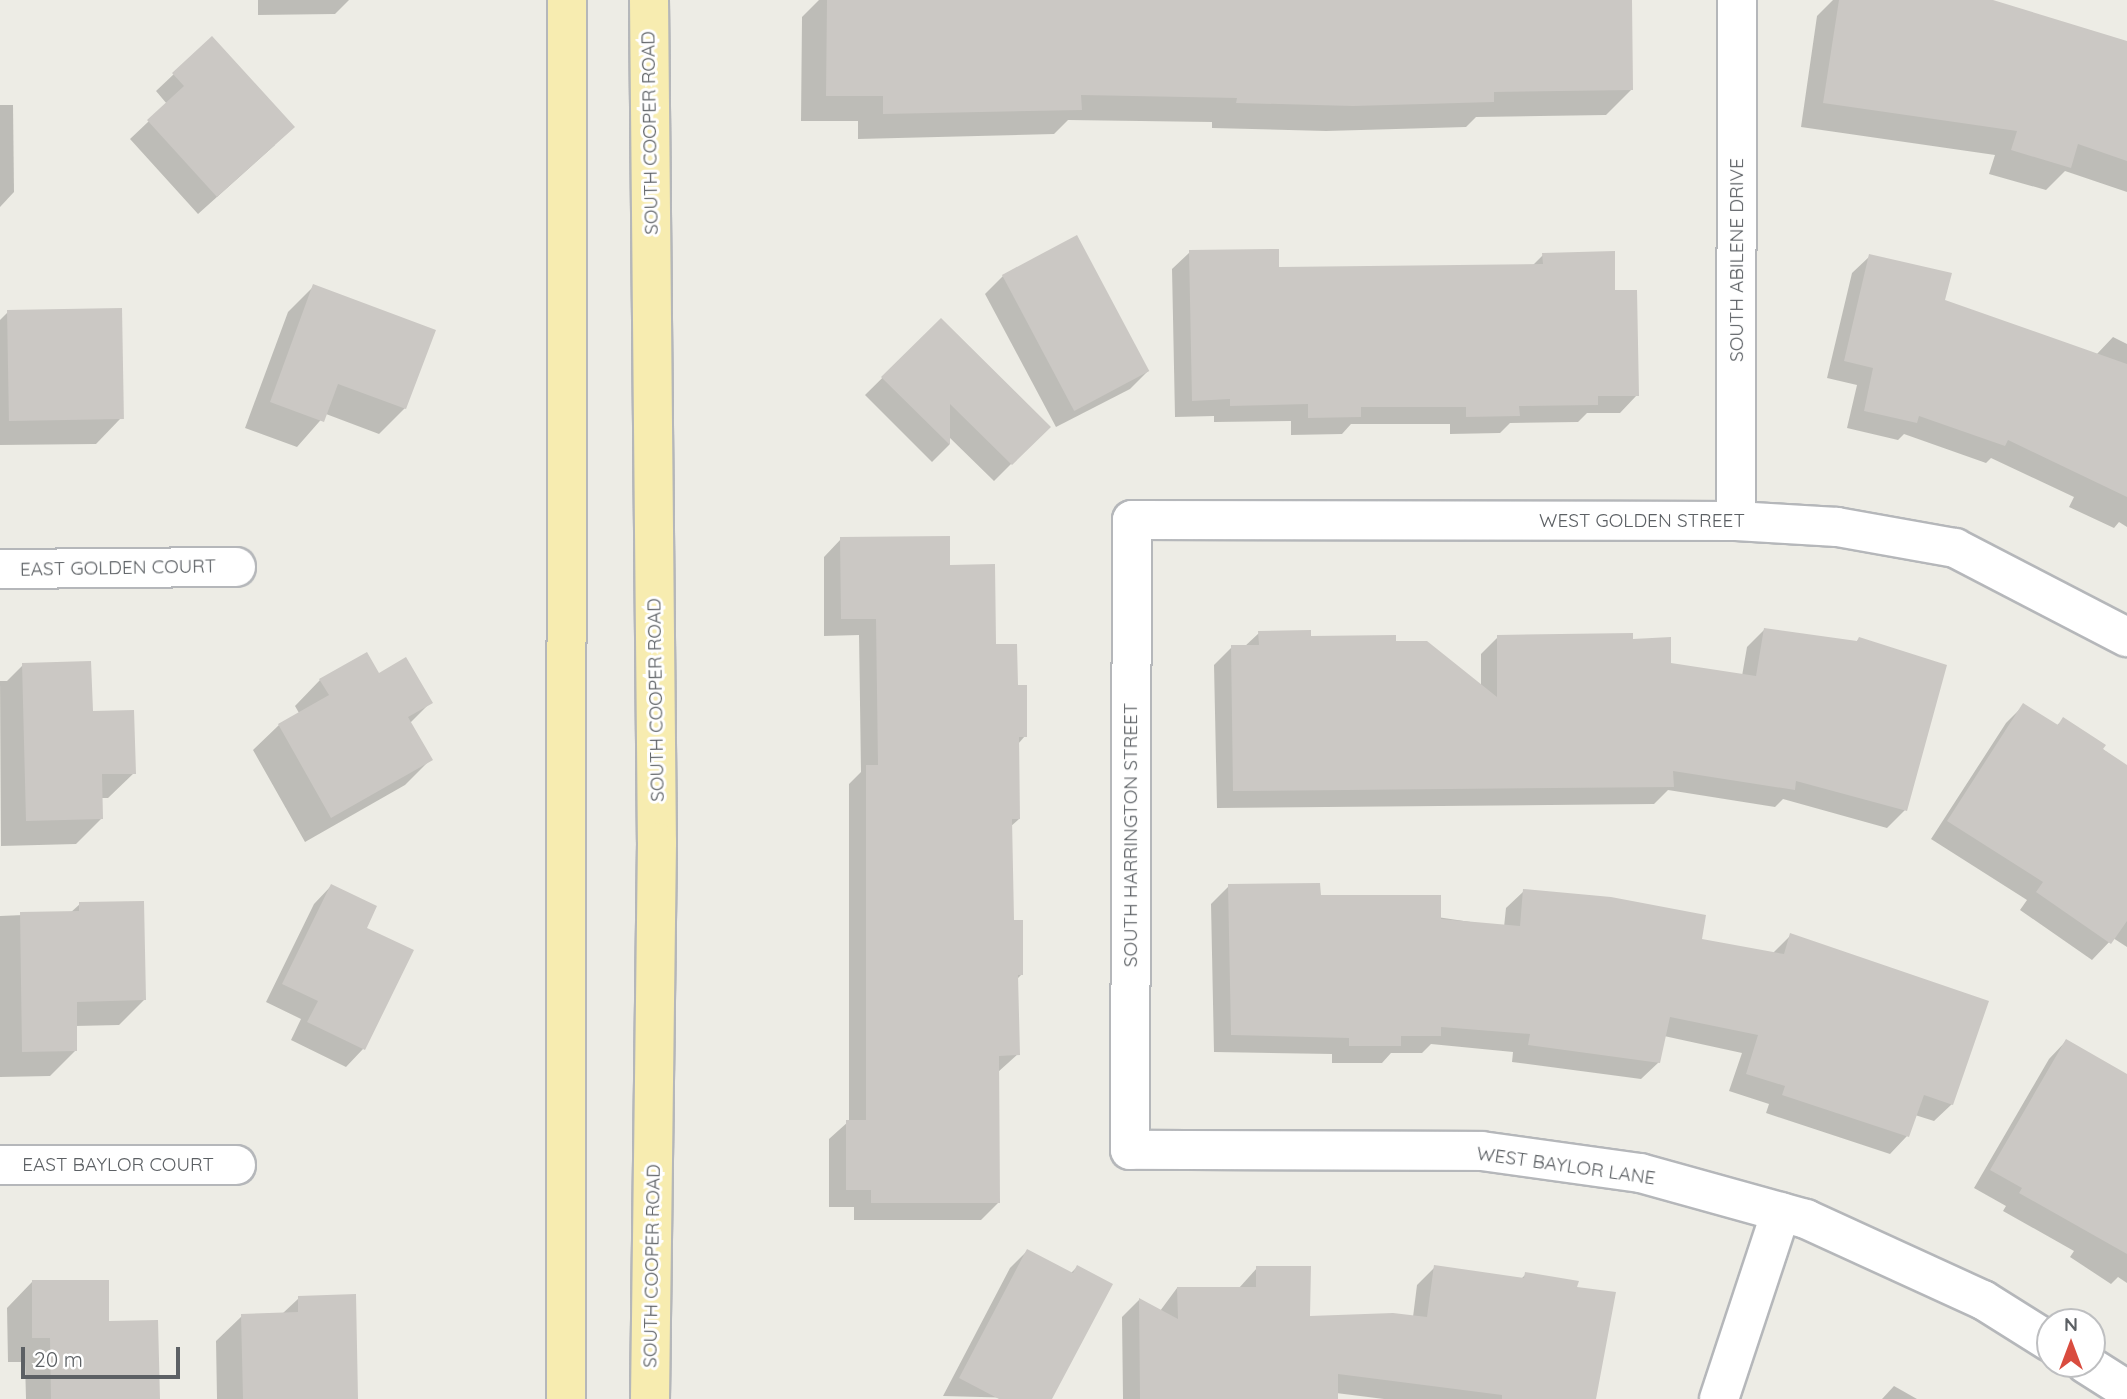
<!DOCTYPE html>
<html>
<head>
<meta charset="utf-8">
<style>
	body { margin:0 }
	#map { position:relative; width:2127px; height:1399px; overflow:hidden; background:#edece5; font-family:Quicksand,sans-serif }
	div>[style] { position:absolute }
	[style*='--x'] { left:calc(var(--x)*1px); top:calc(var(--y)*1px); width:calc(var(--w)*1px); rotate:calc(var(--a)*1deg) }
	.shadow>* { inset:0; background:#0003 }
	.building>* { inset:0; background:#cbc8c4; transform-origin:0 0 }
	.roads { filter:drop-shadow(2px 0 #b5b7ba) drop-shadow(-2px 0 #b5b7ba) drop-shadow(0 2px #b5b7ba) drop-shadow(0 -2px #b5b7ba) }
	.minor>* { height:38px; margin:-19px; padding:0 19px; transform-origin:19px; border-radius:19px; background:#fff }
	.major>* { height:38px; margin:-19px; padding:0 19px; transform-origin:19px; border-radius:19px; background:#f7ecb0 }
	span { translate:-50% -50%; white-space:nowrap; text-align:center; line-height:1.15; -webkit-text-stroke:6px #fff; paint-order:stroke }
	.street-label { font-size:19px; color:#5c6064 }
	.north { position:absolute; left:2036px; top:1308px; width:70px; height:70px; box-sizing:border-box; background:#fff; border:2px solid #bebfc1; border-radius:50%; rotate:0deg; font-size:19px; font-weight:700; line-height:28px; text-align:center; color:#5c6064 }
	.north::after { content:''; display:block; margin:auto; width:24px; height:32px; background:#d94c3f; clip-path:polygon(50% 0,100% 100%,50% 72%,0 100%) }
	.scale { position:absolute; left:21px; top:1347px; width:159px; height:32px; box-sizing:border-box; border:4px solid #5c6064; border-top:0; padding-left:9px; font-size:21px; line-height:24px; white-space:nowrap; color:#5c6064; -webkit-text-stroke:5px #fff; paint-order:stroke }
</style>
</head>
<body>
<div id="map">
	<div class="shadow">
		<div style="clip-path:polygon(258px 0,349px 0,335px 14px,258px 15px)"></div>
		<div style="clip-path:polygon(819px 0,1630px 0,1631px 90px,1606px 115px,1476px 117px,1466px 127px,1326px 131px,1212px 128px,1212px 122px,1068px 120px,1054px 134px,858px 139px,858px 121px,801px 121px,802px 17px)"></div>
		<div style="clip-path:polygon(1833px 0,1987px 0,2127px 42px,2127px 192px,2065px 171px,2046px 190px,1989px 174px,1995px 155px,1801px 127px,1817px 16px)"></div>
		<div style="clip-path:polygon(212px 38px,275px 145px,198px 214px,130px 139px,167px 104px,156px 91px)"></div>
		<div style="clip-path:polygon(0 105px,13px 105px,14px 192px,0 207px)"></div>
		<div style="clip-path:polygon(1190px 252px,1278px 269px,1532px 266px,1543px 255px,1614px 291px,1637px 395px,1620px 413px,1587px 413px,1578px 422px,1510px 423px,1500px 433px,1450px 434px,1450px 424px,1351px 424px,1342px 434px,1291px 435px,1291px 421px,1214px 422px,1214px 416px,1175px 417px,1172px 269px)"></div>
		<div style="clip-path:polygon(1870px 256px,1943px 301px,2096px 355px,2113px 337px,2127px 344px,2127px 527px,2119px 522px,2114px 528px,2069px 507px,2074px 497px,1991px 458px,1986px 463px,1904px 434px,1898px 440px,1847px 428px,1857px 385px,1827px 378px,1852px 273px)"></div>
		<div style="clip-path:polygon(1003px 276px,1148px 371px,1130px 389px,1056px 427px,985px 294px)"></div>
		<div style="clip-path:polygon(314px 286px,405px 408px,379px 434px,326px 414px,297px 447px,245px 428px,288px 312px)"></div>
		<div style="clip-path:polygon(8px 312px,121px 418px,96px 444px,0 445px,0 320px)"></div>
		<div style="clip-path:polygon(941px 320px,1048px 427px,994px 481px,949px 437px,949px 445px,932px 462px,865px 395px)"></div>
		<div style="clip-path:polygon(841px 539px,949px 566px,1016px 687px,1025px 736px,1018px 744px,1019px 819px,1010px 827px,1012px 922px,1022px 974px,1016px 980px,1018px 1054px,998px 1072px,999px 1202px,981px 1220px,854px 1220px,854px 1207px,829px 1207px,829px 1139px,849px 1121px,849px 784px,861px 772px,859px 635px,824px 636px,824px 557px)"></div>
		<div style="clip-path:polygon(1764px 630px,1855px 643px,1859px 639px,1945px 666px,1905px 810px,1887px 828px,1783px 799px,1775px 807px,1668px 790px,1654px 804px,1217px 808px,1214px 665px,1232px 647px,1244px 647px,1259px 633px,1394px 643px,1481px 685px,1481px 654px,1498px 637px,1631px 641px,1669px 665px,1742px 676px,1747px 647px)"></div>
		<div style="clip-path:polygon(23px 665px,91px 713px,134px 773px,108px 798px,101px 798px,101px 819px,76px 844px,1px 846px,0 681px,7px 681px)"></div>
		<div style="clip-path:polygon(378px 675px,431px 702px,410px 723px,431px 759px,405px 785px,305px 842px,253px 750px,279px 725px,299px 713px,295px 706px,320px 680px)"></div>
		<div style="clip-path:polygon(2023px 706px,2056px 726px,2063px 720px,2127px 767px,2127px 947px,2113px 938px,2092px 960px,2020px 910px,2027px 900px,1931px 839px,2006px 723px)"></div>
		<div style="clip-path:polygon(331px 886px,365px 929px,411px 951px,363px 1049px,346px 1067px,291px 1040px,301px 1019px,266px 1002px,314px 904px)"></div>
		<div style="clip-path:polygon(1229px 886px,1504px 927px,1506px 908px,1524px 891px,1700px 940px,1772px 954px,1791px 935px,1952px 1104px,1934px 1121px,1915px 1115px,1907px 1136px,1890px 1154px,1766px 1113px,1769px 1104px,1729px 1091px,1742px 1053px,1664px 1036px,1659px 1062px,1641px 1079px,1512px 1062px,1513px 1052px,1431px 1044px,1422px 1053px,1391px 1053px,1382px 1063px,1332px 1063px,1332px 1054px,1214px 1052px,1211px 904px)"></div>
		<div style="clip-path:polygon(80px 904px,144px 1000px,119px 1025px,75px 1026px,76px 1050px,50px 1076px,0 1077px,0 916px,70px 913px)"></div>
		<div style="clip-path:polygon(2066px 1041px,2127px 1076px,2127px 1283px,2118px 1277px,2111px 1284px,2070px 1257px,2074px 1251px,2003px 1211px,2006px 1206px,1974px 1188px,2049px 1059px)"></div>
		<div style="clip-path:polygon(1027px 1251px,1071px 1273px,1077px 1267px,1050px 1399px,943px 1396px,1010px 1268px)"></div>
		<div style="clip-path:polygon(1435px 1267px,1521px 1279px,1526px 1274px,1575px 1288px,1594px 1399px,1384px 1399px,1336px 1393px,1336px 1399px,1123px 1399px,1122px 1317px,1139px 1300px,1160px 1311px,1177px 1288px,1239px 1288px,1257px 1268px,1308px 1317px,1413px 1317px,1417px 1285px)"></div>
		<div style="clip-path:polygon(32px 1282px,107px 1323px,158px 1399px,26px 1399px,25px 1362px,8px 1362px,7px 1308px)"></div>
		<div style="clip-path:polygon(299px 1298px,356px 1399px,217px 1399px,216px 1341px,242px 1316px,282px 1314px)"></div>
		<div style="clip-path:polygon(1894px 1386px,1917px 1399px,1882px 1399px)"></div>
	</div>
	<div class="building">
		<div style="clip-path:polygon(827px 0,1632px 0,1633px 90px,1494px 92px,1494px 102px,1353px 106px,1236px 103px,1237px 98px,1081px 95px,1082px 110px,883px 114px,883px 96px,826px 96px)"></div>
		<div style="clip-path:polygon(1839px 0,1993px 0,2127px 41px,2127px 161px,2078px 144px,2071px 168px,2011px 150px,2017px 131px,1823px 103px)"></div>
		<div style="clip-path:polygon(212px 36px,295px 127px,217px 197px,147px 120px,184px 86px,172px 73px)"></div>
		<div style="left:1077px;top:235px;width:154px;height:85px;rotate:62deg"></div>
		<div style="clip-path:polygon(1279px 249px,1279px 267px,1543px 264px,1542px 253px,1615px 251px,1615px 290px,1637px 290px,1639px 396px,1598px 396px,1598px 405px,1519px 406px,1520px 416px,1466px 417px,1466px 407px,1361px 407px,1361px 417px,1308px 418px,1308px 404px,1230px 406px,1230px 399px,1192px 401px,1189px 250px)"></div>
		<div style="clip-path:polygon(1869px 254px,1952px 273px,1945px 300px,2127px 364px,2127px 497px,2008px 440px,2005px 446px,1919px 416px,1917px 423px,1864px 411px,1873px 368px,1844px 361px)"></div>
		<div style="clip-path:polygon(313px 284px,436px 330px,406px 409px,338px 384px,324px 422px,270px 402px)"></div>
		<div style="left:122px;top:308px;width:111px;height:115px;rotate:89deg"></div>
		<div style="clip-path:polygon(941px 318px,1051px 427px,1012px 465px,950px 404px,950px 445px,881px 377px)"></div>
		<div style="clip-path:polygon(950px 536px,950px 565px,995px 564px,996px 644px,1017px 644px,1018px 685px,1027px 685px,1027px 737px,1019px 737px,1020px 819px,1012px 819px,1014px 920px,1023px 920px,1023px 975px,1018px 975px,1020px 1055px,999px 1056px,1000px 1203px,871px 1203px,871px 1190px,846px 1190px,846px 1120px,866px 1120px,866px 765px,878px 765px,876px 619px,841px 619px,840px 537px)"></div>
		<div style="clip-path:polygon(1764px 628px,1857px 641px,1859px 637px,1947px 665px,1907px 811px,1796px 781px,1795px 790px,1673px 771px,1674px 787px,1233px 791px,1231px 645px,1259px 645px,1258px 631px,1311px 630px,1311px 636px,1396px 635px,1396px 641px,1427px 641px,1497px 697px,1497px 635px,1633px 633px,1633px 639px,1671px 637px,1671px 663px,1756px 676px)"></div>
		<div style="clip-path:polygon(367px 652px,379px 673px,406px 657px,433px 703px,408px 717px,433px 760px,331px 818px,278px 724px,329px 695px,319px 679px)"></div>
		<div style="clip-path:polygon(91px 661px,93px 711px,134px 710px,136px 774px,102px 774px,103px 819px,26px 821px,22px 663px)"></div>
		<div style="clip-path:polygon(2023px 703px,2058px 725px,2063px 717px,2106px 745px,2103px 749px,2127px 765px,2127px 921px,2111px 944px,2036px 892px,2043px 882px,1947px 821px)"></div>
		<div style="clip-path:polygon(1320px 883px,1321px 895px,1441px 895px,1441px 919px,1520px 926px,1523px 889px,1611px 897px,1706px 915px,1702px 939px,1784px 954px,1790px 933px,1989px 1001px,1953px 1105px,1924px 1095px,1909px 1137px,1782px 1095px,1785px 1086px,1746px 1074px,1758px 1035px,1670px 1017px,1660px 1063px,1528px 1045px,1530px 1034px,1441px 1027px,1441px 1036px,1401px 1036px,1401px 1046px,1349px 1046px,1349px 1038px,1231px 1035px,1228px 884px)"></div>
		<div style="clip-path:polygon(331px 884px,377px 906px,367px 928px,414px 950px,365px 1050px,307px 1022px,318px 1001px,282px 984px)"></div>
		<div style="clip-path:polygon(144px 901px,146px 1000px,77px 1002px,77px 1051px,22px 1052px,20px 912px,79px 911px,79px 902px)"></div>
		<div style="clip-path:polygon(2066px 1039px,2127px 1074px,2127px 1254px,2019px 1193px,2022px 1188px,1990px 1170px)"></div>
		<div style="clip-path:polygon(1027px 1249px,1073px 1273px,1077px 1265px,1113px 1284px,1052px 1399px,999px 1399px,959px 1378px)"></div>
		<div style="clip-path:polygon(1434px 1265px,1524px 1278px,1525px 1272px,1579px 1281px,1577px 1287px,1616px 1292px,1596px 1399px,1502px 1399px,1502px 1395px,1338px 1374px,1338px 1399px,1140px 1399px,1139px 1298px,1178px 1319px,1177px 1287px,1256px 1287px,1256px 1266px,1311px 1266px,1310px 1316px,1393px 1313px,1427px 1317px)"></div>
		<div style="clip-path:polygon(32px 1280px,109px 1280px,109px 1321px,158px 1320px,160px 1399px,51px 1399px,50px 1338px,32px 1338px)"></div>
		<div style="clip-path:polygon(356px 1294px,358px 1399px,243px 1399px,241px 1314px,298px 1312px,298px 1296px)"></div>
	</div>
	<div class="roads">
		<div class="minor">
			<div style="--x:1736;--y:521;--w:521;--a:-89.89"></div>
			<div style="--x:0;--y:569;--w:236;--a:-0.5"></div>
			<div style="--x:0;--y:1165;--w:236;--a:0"></div>
			<div style="--x:2050;--y:1342;--w:79;--a:-147.9"></div>
			<div style="--x:1983;--y:1300;--w:195;--a:-155.4"></div>
			<div style="--x:1806;--y:1219;--w:172;--a:-164.5"></div>
			<div style="--x:1640;--y:1173;--w:160;--a:-172.1"></div>
			<div style="--x:1482;--y:1151;--w:352;--a:-179.8"></div>
			<div style="--x:1130;--y:1150;--w:630;--a:-89.82"></div>
			<div style="--x:1132;--y:520;--w:604;--a:0.09"></div>
			<div style="--x:1736;--y:521;--w:101;--a:3.4"></div>
			<div style="--x:1837;--y:527;--w:120;--a:10.1"></div>
			<div style="--x:1955;--y:548;--w:194;--a:27.4"></div>
			<div style="--x:2086;--y:1364;--w:49;--a:32.4"></div>
			<div style="--x:1719;--y:1399;--w:197;--a:-71.7"></div>
		</div>
		<div class="major">
			<div style="--x:649;--y:0;--w:842;--a:89.46"></div>
			<div style="--x:657;--y:842;--w:557;--a:90.72"></div>
			<div style="--x:566;--y:1399;--w:1399;--a:-89.96"></div>
		</div>
	</div>
	<div class="street-label">
		<span style="left:650px;top:133px;rotate:-91deg">SOUTH COOPER ROAD</span>
		<span style="left:1737px;top:260px;rotate:-90deg">SOUTH ABILENE DRIVE</span>
		<span style="left:1642px;top:521px">WEST GOLDEN STREET</span>
		<span style="left:118px;top:568px;rotate:-1deg">EAST GOLDEN COURT</span>
		<span style="left:656px;top:700px;rotate:-91deg">SOUTH COOPER ROAD</span>
		<span style="left:1131px;top:835px;rotate:-90deg">SOUTH HARRINGTON STREET</span>
		<span style="left:118px;top:1165px">EAST BAYLOR COURT</span>
		<span style="left:1566px;top:1166px;rotate:8deg">WEST BAYLOR LANE</span>
		<span style="left:652px;top:1266px;rotate:-89deg">SOUTH COOPER ROAD</span>
	</div>
	<div class="north">N</div>
	<div class="scale">20 m</div>
</div>
</body>
</html>
